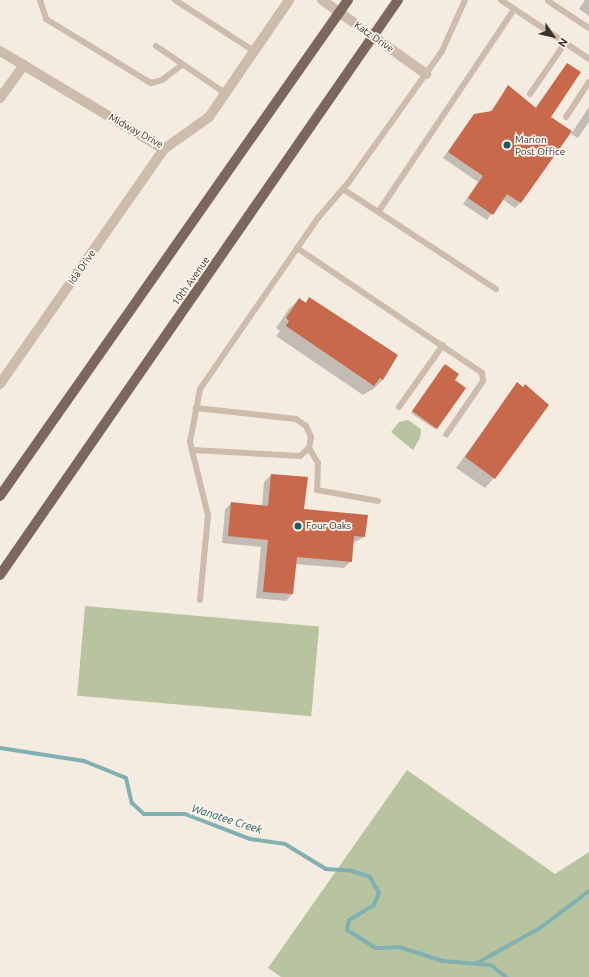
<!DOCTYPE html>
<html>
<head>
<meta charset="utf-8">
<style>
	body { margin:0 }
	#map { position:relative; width:589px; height:977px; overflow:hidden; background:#f4ebe1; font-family:Ubuntu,sans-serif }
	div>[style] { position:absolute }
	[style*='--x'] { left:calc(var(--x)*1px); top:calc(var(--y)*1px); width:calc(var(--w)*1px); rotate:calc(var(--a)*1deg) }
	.green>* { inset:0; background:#b8c4a0; transform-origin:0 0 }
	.shadow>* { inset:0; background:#0003 }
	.stream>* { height:4px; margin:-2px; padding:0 2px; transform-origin:2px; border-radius:2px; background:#7fb0b2 }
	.building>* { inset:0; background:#c8694b }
	.service>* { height:6px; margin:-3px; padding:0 3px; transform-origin:3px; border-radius:3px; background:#cdbbac }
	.minor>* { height:10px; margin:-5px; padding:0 5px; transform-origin:5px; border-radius:5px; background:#cdbbac }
	.primary>* { height:10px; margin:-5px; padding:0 5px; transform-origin:5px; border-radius:5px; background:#7d675c }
	.dots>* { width:11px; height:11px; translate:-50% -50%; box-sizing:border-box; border:2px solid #fbf5ee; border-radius:50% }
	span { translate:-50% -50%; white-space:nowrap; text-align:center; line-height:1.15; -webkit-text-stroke:3.5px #fbf5ee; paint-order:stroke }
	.street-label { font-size:10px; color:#3b302b }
	.poi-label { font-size:10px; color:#3b302b }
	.left { translate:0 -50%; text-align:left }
	.water-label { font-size:11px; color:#1f5a5e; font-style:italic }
	.north { position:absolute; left:533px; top:16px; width:40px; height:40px; -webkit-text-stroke:3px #fbf5ee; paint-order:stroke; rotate:124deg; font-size:11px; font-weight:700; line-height:16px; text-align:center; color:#3b302b }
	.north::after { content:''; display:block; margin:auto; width:14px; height:18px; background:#3b302b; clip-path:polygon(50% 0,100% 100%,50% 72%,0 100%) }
</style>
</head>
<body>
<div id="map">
	<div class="green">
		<div style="clip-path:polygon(408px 420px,421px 429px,420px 438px,413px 450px,391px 432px,399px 422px)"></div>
		<div style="left:85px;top:606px;width:235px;height:90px;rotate:5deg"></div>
		<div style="clip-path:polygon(407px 770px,555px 874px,589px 852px,589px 977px,281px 977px,268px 968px)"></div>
	</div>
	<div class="shadow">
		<div style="clip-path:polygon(585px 0,589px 0,589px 16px,579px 9px)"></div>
		<div style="clip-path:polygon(567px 64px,521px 202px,515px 208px,502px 199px,487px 220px,463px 204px,478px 182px,443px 158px,469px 121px,475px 115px,490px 112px,509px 86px,535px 108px)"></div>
		<div style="clip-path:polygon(589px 107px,589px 122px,578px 138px,571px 134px)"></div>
		<div style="clip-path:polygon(309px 299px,383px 380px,373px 389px,363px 395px,276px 336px,280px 331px,276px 328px,289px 309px,299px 300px,305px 303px)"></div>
		<div style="clip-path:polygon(443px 366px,437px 428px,435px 429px,411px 413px)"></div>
		<div style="clip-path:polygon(517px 384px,523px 388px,494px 478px,485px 488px,456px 468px)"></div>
		<div style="clip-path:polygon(271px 475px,303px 510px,364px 537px,353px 543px,351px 561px,344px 568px,295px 564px,292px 594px,286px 601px,256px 598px,261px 547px,222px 543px,225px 510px,231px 503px,262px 506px,264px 482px)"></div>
	</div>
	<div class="stream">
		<div style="--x:0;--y:748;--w:85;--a:8.8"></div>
		<div style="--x:84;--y:761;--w:45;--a:22"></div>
		<div style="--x:126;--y:778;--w:26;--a:77"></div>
		<div style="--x:132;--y:803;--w:16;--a:43"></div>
		<div style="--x:144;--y:814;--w:41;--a:0"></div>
		<div style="--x:185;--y:814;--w:70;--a:21"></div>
		<div style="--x:250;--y:839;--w:35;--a:8"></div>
		<div style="--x:285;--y:844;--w:48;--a:31.4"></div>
		<div style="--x:326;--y:869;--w:26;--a:4"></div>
		<div style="--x:352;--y:871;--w:19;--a:18"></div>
		<div style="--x:370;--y:877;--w:18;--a:61"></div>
		<div style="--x:379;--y:893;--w:13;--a:113"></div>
		<div style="--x:374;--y:905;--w:29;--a:149"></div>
		<div style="--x:349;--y:920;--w:10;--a:101"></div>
		<div style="--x:347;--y:930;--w:34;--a:32"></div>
		<div style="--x:376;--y:948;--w:23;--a:-2"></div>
		<div style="--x:399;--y:947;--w:46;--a:17.7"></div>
		<div style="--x:443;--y:961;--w:48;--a:4.8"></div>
		<div style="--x:491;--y:965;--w:19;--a:39"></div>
		<div style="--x:477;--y:963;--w:72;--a:-29.1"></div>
		<div style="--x:540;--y:928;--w:61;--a:-37.1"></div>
	</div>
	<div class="building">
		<div style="clip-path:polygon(567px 63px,581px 72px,551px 117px,572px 131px,521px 203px,507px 194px,493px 215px,468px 198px,483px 176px,448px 152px,474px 114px,492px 111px,508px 85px,536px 108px)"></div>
		<div style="clip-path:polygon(309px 297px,398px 355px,383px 380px,380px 378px,374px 386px,286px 326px,289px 321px,286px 318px,299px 298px,306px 303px)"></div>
		<div style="clip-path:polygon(445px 364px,459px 374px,455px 380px,466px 388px,437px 429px,412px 411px)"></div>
		<div style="clip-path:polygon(517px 382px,523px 387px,525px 384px,549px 405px,495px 479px,465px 457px)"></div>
		<div style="clip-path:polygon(271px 474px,308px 477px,304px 509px,368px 515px,365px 537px,354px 536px,352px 562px,297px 557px,293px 594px,263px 592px,268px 540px,228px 536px,231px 502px,268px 506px)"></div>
	</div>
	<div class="service">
		<div style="--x:40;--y:0;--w:20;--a:72"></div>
		<div style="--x:46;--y:19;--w:123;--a:31.4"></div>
		<div style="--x:151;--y:83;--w:11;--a:-15"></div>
		<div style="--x:162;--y:80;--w:25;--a:-37"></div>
		<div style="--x:175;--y:0;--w:94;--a:32.8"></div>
		<div style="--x:501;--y:0;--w:106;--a:33.8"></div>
		<div style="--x:548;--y:1;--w:49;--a:33.4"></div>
		<div style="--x:156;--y:46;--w:83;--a:34.3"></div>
		<div style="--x:530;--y:94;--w:62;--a:-55.5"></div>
		<div style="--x:566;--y:117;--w:42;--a:-56.7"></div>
		<div style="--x:343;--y:189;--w:183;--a:33.2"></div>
		<div style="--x:379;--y:211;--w:243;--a:-56.2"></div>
		<div style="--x:297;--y:248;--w:223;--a:34"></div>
		<div style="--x:482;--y:373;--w:8;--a:83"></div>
		<div style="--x:483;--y:381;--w:65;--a:124.4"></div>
		<div style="--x:399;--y:407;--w:76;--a:-54.6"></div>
		<div style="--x:309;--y:448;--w:17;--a:59"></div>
		<div style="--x:318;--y:463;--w:27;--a:92"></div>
		<div style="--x:317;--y:490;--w:62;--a:10.2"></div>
		<div style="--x:192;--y:450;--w:108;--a:3.2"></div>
		<div style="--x:300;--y:456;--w:12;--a:-42"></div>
		<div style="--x:309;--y:448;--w:11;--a:-80"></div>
		<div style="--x:311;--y:437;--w:12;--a:-114"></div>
		<div style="--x:306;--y:426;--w:12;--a:-145"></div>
		<div style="--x:296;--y:419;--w:101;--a:-173.7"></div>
		<div style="--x:200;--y:600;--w:85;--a:-84.6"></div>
		<div style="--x:208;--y:515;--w:75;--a:-103.9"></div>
		<div style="--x:190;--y:442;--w:54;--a:-79.3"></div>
		<div style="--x:200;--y:389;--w:208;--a:-55.4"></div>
		<div style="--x:318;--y:218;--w:46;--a:-49.4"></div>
		<div style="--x:348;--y:183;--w:162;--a:-54.5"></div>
		<div style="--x:442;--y:51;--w:56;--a:-65.7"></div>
	</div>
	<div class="minor">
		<div style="--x:322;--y:0;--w:128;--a:35.4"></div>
		<div style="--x:0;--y:51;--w:191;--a:30.9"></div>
		<div style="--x:0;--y:98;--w:41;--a:-54"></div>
		<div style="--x:0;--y:384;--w:287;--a:-55.1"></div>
		<div style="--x:164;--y:149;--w:55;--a:-35.4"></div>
		<div style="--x:209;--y:117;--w:142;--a:-55.6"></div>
	</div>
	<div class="primary">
		<div style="--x:0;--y:496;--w:606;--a:-54.95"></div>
		<div style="--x:0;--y:575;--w:699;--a:-55.31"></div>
	</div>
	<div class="dots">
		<div style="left:507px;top:145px;background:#1f5a5e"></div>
		<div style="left:298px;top:526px;background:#1f5a5e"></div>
	</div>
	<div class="street-label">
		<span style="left:374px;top:37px;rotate:35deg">Katz Drive</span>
		<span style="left:136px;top:131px;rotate:29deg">Midway Drive</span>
		<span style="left:82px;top:267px;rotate:-55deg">Ida Drive</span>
		<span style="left:191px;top:281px;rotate:-55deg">10th Avenue</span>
	</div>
	<div class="poi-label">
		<span class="left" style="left:515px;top:145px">Marion<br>Post Office</span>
		<span class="left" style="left:306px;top:526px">Four Oaks</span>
	</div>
	<div class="water-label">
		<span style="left:227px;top:819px;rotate:18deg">Wanatee Creek</span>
	</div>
	<div class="north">N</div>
</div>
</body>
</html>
